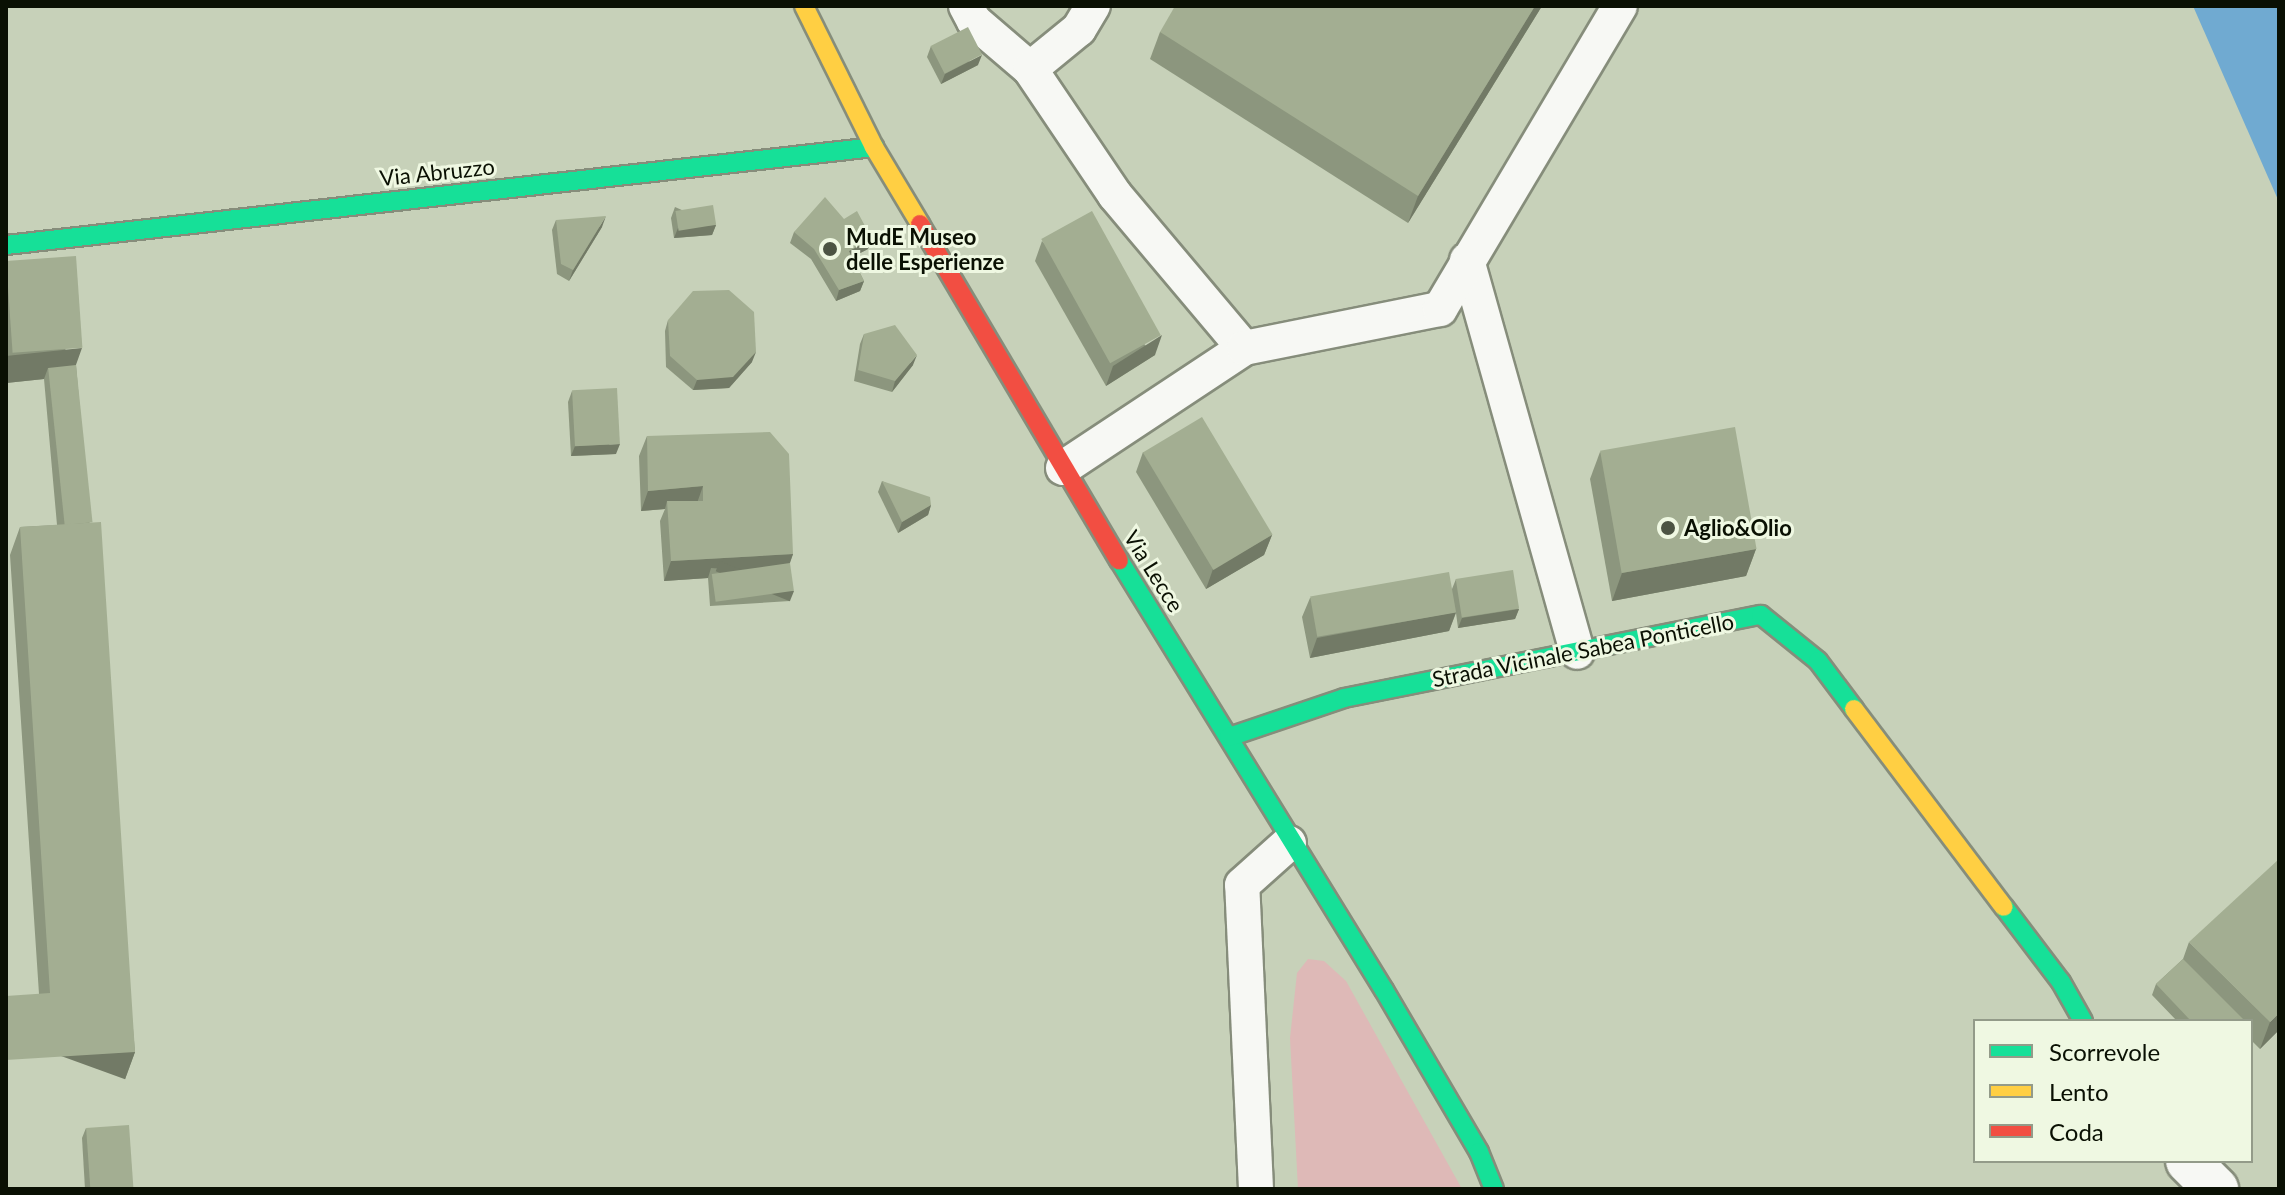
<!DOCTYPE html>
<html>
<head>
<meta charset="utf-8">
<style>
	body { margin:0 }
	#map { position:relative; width:2285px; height:1195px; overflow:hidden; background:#c7d1b9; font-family:Lato,sans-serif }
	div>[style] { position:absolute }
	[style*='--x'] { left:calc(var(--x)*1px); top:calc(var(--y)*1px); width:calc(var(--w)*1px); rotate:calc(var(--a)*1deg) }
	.green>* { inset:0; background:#deb9b7 }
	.water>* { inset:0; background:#70aad1 }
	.roads { filter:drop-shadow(2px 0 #868d7b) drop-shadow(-2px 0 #868d7b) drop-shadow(0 2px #868d7b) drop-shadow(0 -2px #868d7b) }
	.lane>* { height:34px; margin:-17px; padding:0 17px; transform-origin:17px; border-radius:17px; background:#f7f8f4 }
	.street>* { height:44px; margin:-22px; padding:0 22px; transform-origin:22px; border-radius:22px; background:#f7f8f4 }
	.fast>* { height:18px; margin:-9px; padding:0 9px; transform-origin:9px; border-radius:9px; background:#16e098 }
	.slow>* { height:18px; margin:-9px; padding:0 9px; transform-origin:9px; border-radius:9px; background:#ffcf43 }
	.jam>* { height:18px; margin:-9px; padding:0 9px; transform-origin:9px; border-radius:9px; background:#f24e42 }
	.wall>* { inset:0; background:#8c967e }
	.shaded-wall>* { inset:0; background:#727a66; transform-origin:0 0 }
	.building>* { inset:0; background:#a3ae92; transform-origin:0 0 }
	.dots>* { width:22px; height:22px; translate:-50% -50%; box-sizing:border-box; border:4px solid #eff8e2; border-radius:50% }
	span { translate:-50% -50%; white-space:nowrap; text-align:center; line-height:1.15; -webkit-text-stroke:6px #eff8e2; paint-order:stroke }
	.street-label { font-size:22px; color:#0a1003 }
	.poi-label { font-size:22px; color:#0a1003; font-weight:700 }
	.left { translate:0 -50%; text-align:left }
	.frame { position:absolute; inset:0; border:8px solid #0a1003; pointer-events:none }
	.legend { position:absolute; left:1973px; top:1019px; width:280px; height:144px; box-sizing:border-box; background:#eff8e2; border:2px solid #939b89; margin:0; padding:10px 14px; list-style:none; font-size:24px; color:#0a1003 }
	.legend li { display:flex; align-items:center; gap:16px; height:40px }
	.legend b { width:40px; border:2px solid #939b89 }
</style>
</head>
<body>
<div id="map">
	<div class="green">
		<div style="clip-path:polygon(1308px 959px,1324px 961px,1346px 981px,1462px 1189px,1298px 1189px,1290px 1038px,1297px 973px)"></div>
	</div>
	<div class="water">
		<div style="clip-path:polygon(2193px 6px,2279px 6px,2279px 202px)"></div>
	</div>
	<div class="roads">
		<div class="lane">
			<div style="--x:966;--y:6;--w:17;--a:62"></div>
			<div style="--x:974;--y:21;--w:74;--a:40.6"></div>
			<div style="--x:1030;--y:69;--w:152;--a:56"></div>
			<div style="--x:1115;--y:195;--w:200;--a:49.9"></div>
			<div style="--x:1030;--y:69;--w:63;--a:-39.2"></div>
			<div style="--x:1079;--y:29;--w:27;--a:-59"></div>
			<div style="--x:1467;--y:260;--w:407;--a:74.3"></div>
			<div style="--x:1063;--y:468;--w:217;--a:-33.5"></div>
			<div style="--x:1244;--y:348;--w:200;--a:-11.3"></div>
			<div style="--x:1440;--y:309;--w:352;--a:-59.3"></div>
			<div style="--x:1256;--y:1189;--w:304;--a:-92.6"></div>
			<div style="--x:1242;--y:885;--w:63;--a:-41.8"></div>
		</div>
		<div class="street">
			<div style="--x:2188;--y:1161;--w:40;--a:45"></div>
		</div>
		<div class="fast">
			<div style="--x:6;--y:245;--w:874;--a:-6.44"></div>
			<div style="--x:1119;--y:560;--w:505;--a:58.36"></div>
			<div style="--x:1384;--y:990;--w:188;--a:59.6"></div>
			<div style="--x:1479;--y:1152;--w:40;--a:68"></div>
			<div style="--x:1229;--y:737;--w:121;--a:-18.7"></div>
			<div style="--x:1344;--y:698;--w:425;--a:-11.3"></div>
			<div style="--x:1761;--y:615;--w:73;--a:38.9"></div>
			<div style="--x:1818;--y:661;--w:60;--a:53.1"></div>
			<div style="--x:2004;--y:907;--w:94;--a:52.8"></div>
			<div style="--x:2061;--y:982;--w:45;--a:60.6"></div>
		</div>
		<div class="slow">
			<div style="--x:804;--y:6;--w:157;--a:63.6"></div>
			<div style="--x:874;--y:147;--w:90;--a:59.1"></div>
			<div style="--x:1854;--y:709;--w:248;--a:52.9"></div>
		</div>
		<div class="jam">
			<div style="--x:920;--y:224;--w:391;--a:59.4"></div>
		</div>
	</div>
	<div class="wall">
		<div style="clip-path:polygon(1542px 6px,1408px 223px,1150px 59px,1160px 32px)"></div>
		<div style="clip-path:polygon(931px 46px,978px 65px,941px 84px,927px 57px)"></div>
		<div style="clip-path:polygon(675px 207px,716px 225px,712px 235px,674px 238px,671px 218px)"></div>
		<div style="clip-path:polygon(844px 219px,868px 249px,852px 257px,864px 281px,860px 291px,836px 301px,811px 259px,790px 243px,794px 232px)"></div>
		<div style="clip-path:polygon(556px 220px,602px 227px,569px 281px,557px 274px,552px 230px)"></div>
		<div style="clip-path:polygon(1042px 241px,1155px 355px,1106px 386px,1035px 261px)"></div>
		<div style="clip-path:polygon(6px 262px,76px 365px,135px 1052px,125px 1079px,39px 994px,10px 555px,20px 527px,57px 525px,44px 379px,6px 383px)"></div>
		<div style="clip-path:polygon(668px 320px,752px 362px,729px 388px,693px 390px,666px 367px,665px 331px)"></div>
		<div style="clip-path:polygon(864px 334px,913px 365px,892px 392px,854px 381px,860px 344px)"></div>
		<div style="clip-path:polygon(572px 391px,616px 454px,571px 456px,568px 402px)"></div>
		<div style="clip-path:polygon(647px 436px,793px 554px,790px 563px,790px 601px,710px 606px,708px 578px,664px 581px,660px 521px,665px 509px,641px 511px,639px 456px)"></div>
		<div style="clip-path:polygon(1143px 452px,1272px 535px,1264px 555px,1206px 589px,1136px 472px)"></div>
		<div style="clip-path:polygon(1600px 452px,1756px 549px,1746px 576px,1612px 601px,1590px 479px)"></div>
		<div style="clip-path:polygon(882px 481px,931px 505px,928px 515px,898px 533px,878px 492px)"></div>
		<div style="clip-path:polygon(1456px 579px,1519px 609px,1515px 619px,1458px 628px,1456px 613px,1449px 631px,1310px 658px,1302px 617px,1310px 598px,1452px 589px)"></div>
		<div style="clip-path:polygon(2189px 942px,2279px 1030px,2260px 1049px,2251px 1040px,2251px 1021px,2177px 1021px,2152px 995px,2156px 984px,2183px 959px)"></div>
		<div style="clip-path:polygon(86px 1128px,133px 1189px,85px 1189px,82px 1138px)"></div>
	</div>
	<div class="shaded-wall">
		<div style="clip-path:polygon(1535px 6px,1542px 6px,1408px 223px,1418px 196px)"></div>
		<div style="clip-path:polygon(982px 55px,978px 65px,941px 84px,945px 74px)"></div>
		<div style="clip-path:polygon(606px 216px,602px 227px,569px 281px,573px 270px)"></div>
		<div style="clip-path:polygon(716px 225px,712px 235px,674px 238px,678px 228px)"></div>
		<div style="clip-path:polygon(872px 239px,868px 249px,845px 261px,849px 251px)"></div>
		<div style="clip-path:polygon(864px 281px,860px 291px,836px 301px,839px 290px)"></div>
		<div style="clip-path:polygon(1162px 335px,1155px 355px,1106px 386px,1113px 366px)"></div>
		<div style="clip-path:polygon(82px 348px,72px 376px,48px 368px,44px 379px,6px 383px,6px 356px)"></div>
		<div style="clip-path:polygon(756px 352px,752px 362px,729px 388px,693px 390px,697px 380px)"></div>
		<div style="clip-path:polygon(917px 355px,913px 365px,892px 392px,895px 381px)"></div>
		<div style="clip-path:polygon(620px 444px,616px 454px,571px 456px,575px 446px)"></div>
		<div style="clip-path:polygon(703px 486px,696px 506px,667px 501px,665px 509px,641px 511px,648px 491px)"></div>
		<div style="clip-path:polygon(931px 505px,928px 515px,898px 533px,902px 522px)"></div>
		<div style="clip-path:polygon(1272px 535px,1264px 555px,1206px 589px,1213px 569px)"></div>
		<div style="clip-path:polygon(1756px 549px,1746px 576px,1612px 601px,1622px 573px)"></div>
		<div style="clip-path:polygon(793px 554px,786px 573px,711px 568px,708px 578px,664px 581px,671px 561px)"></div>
		<div style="left:794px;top:591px;width:11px;height:80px;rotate:112deg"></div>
		<div style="clip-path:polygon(1519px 609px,1515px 619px,1458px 628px,1462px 618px)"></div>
		<div style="clip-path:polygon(1456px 612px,1449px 631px,1310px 658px,1317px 638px)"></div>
		<div style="clip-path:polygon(2279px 1013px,2279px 1030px,2260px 1049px,2270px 1022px)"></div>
		<div style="left:135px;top:1052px;width:29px;height:129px;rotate:110deg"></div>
	</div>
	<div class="building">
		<div style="clip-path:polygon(1175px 6px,1535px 6px,1418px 196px,1160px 32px)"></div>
		<div style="left:968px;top:27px;width:31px;height:42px;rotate:63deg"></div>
		<div style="clip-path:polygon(825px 197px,844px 219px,857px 211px,872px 239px,849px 251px,864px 281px,839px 290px,814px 249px,794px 232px)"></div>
		<div style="left:713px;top:205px;width:20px;height:38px;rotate:81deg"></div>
		<div style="left:1092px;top:211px;width:142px;height:58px;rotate:61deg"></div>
		<div style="clip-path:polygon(606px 216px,573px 270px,561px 264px,556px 220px)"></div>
		<div style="left:76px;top:256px;width:92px;height:70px;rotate:86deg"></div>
		<div style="clip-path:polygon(729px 290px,754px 312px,756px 352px,733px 377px,697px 380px,670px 356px,668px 320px,693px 291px)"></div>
		<div style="clip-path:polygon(895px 325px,917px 355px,895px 381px,858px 370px,864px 334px)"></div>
		<div style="left:76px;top:365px;width:158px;height:28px;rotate:84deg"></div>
		<div style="left:617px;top:388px;width:56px;height:45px;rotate:87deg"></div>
		<div style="left:1202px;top:417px;width:137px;height:69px;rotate:59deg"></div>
		<div style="left:1735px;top:427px;width:124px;height:137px;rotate:80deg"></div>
		<div style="clip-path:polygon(770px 432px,789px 454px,793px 554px,671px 561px,667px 501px,703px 501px,703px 486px,648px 491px,647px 436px)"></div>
		<div style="clip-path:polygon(882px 481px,930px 497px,931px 505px,902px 522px)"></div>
		<div style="clip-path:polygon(101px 522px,135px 1052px,6px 1060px,6px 996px,50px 993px,20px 527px)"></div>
		<div style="left:790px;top:563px;width:28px;height:79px;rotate:82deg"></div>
		<div style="left:1513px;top:570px;width:39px;height:58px;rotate:81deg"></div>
		<div style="left:1449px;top:572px;width:41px;height:141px;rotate:80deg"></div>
		<div style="clip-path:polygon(2279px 859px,2279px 1013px,2270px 1022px,2189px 942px)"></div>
		<div style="clip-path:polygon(2183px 959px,2243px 1019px,2241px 1021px,2191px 1021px,2156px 984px)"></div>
		<div style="left:129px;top:1125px;width:64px;height:43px;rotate:86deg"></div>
	</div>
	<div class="dots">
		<div style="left:830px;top:249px;background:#4c5443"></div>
		<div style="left:1668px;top:528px;background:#4c5443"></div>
	</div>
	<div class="street-label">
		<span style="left:437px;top:172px;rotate:-6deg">Via Abruzzo</span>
		<span style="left:1154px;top:571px;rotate:58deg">Via Lecce</span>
		<span style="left:1583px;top:650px;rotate:-11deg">Strada Vicinale Sabea Ponticello</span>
	</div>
	<div class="poi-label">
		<span class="left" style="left:846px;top:249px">MudE Museo<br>delle Esperienze</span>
		<span class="left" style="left:1684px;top:528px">Aglio&amp;Olio</span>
	</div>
	<div class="frame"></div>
	<ul class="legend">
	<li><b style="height:10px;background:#16e098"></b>Scorrevole</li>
	<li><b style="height:10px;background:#ffcf43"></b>Lento</li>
	<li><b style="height:10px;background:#f24e42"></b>Coda</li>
	</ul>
</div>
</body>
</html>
